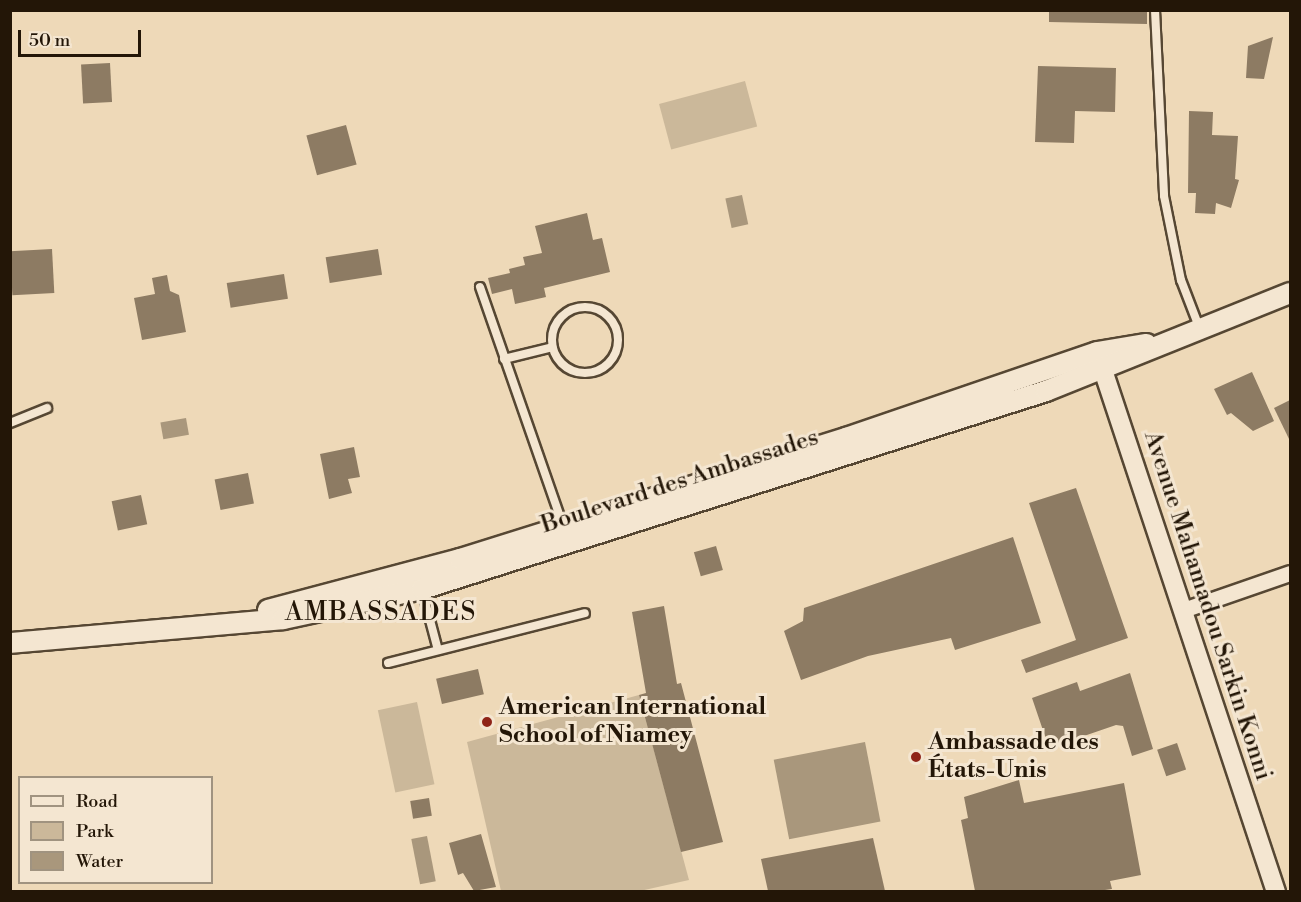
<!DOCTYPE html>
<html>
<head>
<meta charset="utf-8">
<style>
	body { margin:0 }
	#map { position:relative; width:1301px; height:902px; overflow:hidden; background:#eed9b8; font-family:"Libre Bodoni",serif }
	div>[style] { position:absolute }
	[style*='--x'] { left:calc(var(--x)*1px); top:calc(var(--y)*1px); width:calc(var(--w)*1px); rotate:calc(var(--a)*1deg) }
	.green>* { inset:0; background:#cbb89a; transform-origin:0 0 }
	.water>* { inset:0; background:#a9977c; transform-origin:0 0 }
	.building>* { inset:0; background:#8d7b63; transform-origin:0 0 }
	.roads { filter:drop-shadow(2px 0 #564733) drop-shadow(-2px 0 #564733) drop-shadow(0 2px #564733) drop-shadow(0 -2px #564733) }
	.service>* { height:8px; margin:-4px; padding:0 4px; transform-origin:4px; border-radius:4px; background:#f4e6d1 }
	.service>.ring { margin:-4px; padding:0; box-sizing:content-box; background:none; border:8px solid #f4e6d1; border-radius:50% }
	.minor>* { height:15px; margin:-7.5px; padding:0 7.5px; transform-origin:7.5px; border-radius:7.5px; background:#f4e6d1 }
	.tertiary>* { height:18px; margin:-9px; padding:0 9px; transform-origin:9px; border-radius:9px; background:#f4e6d1 }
	.secondary>* { height:20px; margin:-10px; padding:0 10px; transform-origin:10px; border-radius:10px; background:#f4e6d1 }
	.dots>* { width:16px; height:16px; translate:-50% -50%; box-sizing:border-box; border:3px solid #f4e6d1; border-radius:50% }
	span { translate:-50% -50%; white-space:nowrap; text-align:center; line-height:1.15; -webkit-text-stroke:6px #f4e6d1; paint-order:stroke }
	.street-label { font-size:24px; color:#231607 }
	.poi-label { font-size:24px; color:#231607; font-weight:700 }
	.left { translate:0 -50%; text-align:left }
	.neighbourhood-label { font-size:26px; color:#231607; letter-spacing:1.5px }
	.frame { position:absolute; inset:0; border:12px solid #231607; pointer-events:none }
	.legend { position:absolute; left:18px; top:776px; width:195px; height:108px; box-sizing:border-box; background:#f4e6d1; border:2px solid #a09380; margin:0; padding:8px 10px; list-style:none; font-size:18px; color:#231607 }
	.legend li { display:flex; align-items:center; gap:12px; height:30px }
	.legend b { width:30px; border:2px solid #a09380 }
	.scale { position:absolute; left:18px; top:30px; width:123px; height:27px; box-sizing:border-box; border:3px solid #231607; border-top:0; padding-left:8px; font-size:18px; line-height:21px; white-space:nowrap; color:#231607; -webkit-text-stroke:4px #f4e6d1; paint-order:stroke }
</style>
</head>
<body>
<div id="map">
	<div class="green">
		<div style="left:745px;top:81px;width:47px;height:89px;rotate:75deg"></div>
		<div style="clip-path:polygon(639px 695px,689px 880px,640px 891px,501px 891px,467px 742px)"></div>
		<div style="left:417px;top:702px;width:84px;height:40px;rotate:78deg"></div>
	</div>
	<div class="water">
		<div style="left:742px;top:195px;width:30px;height:17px;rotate:78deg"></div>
		<div style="left:186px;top:418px;width:17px;height:26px;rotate:80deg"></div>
		<div style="left:865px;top:742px;width:81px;height:93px;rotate:79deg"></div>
		<div style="left:427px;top:836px;width:46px;height:16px;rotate:79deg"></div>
	</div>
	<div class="building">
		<div style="clip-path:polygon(1049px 10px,1147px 10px,1147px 24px,1049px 22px)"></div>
		<div style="clip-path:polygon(1273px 37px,1264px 79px,1246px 78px,1248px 46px)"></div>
		<div style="left:110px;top:63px;width:39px;height:29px;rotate:87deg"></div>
		<div style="clip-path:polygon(1038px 66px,1116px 68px,1115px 112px,1075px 111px,1074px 143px,1035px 142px)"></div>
		<div style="clip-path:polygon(1189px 111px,1213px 112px,1212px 135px,1238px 136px,1235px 179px,1239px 180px,1231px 208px,1216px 203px,1215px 214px,1195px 213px,1196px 193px,1188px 193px)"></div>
		<div style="left:346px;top:125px;width:41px;height:41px;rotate:75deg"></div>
		<div style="clip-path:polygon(587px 213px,593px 240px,602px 238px,610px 272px,544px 288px,546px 297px,515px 304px,512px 289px,492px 294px,488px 278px,510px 273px,509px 269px,525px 265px,523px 257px,542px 253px,535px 226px)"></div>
		<div style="left:52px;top:249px;width:44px;height:42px;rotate:87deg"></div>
		<div style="left:378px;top:249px;width:26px;height:53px;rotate:81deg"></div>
		<div style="left:284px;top:274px;width:25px;height:58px;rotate:81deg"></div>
		<div style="clip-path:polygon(167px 275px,170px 291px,179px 295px,186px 332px,142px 340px,134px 298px,155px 294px,152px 278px)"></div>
		<div style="clip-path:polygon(1252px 372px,1274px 421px,1253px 431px,1231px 413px,1227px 415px,1214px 389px)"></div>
		<div style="clip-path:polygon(1290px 400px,1290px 441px,1274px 408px)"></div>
		<div style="clip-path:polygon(354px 447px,360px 477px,348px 479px,352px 493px,329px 499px,320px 454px)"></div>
		<div style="left:248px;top:473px;width:31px;height:34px;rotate:79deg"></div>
		<div style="clip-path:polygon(1076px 488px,1128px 638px,1026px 673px,1021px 660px,1076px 640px,1029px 503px)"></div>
		<div style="left:141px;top:495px;width:30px;height:30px;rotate:78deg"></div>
		<div style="clip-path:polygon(1013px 537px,1041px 623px,955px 650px,951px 638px,868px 656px,801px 680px,784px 631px,803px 621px,804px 608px)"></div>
		<div style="left:716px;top:546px;width:25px;height:23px;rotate:74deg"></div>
		<div style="clip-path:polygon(664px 606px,677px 684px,681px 683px,723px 842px,681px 852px,639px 695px,646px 693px,632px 612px)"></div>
		<div style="left:478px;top:669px;width:26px;height:43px;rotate:77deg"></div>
		<div style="clip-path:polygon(1130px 673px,1153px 749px,1132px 756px,1123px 726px,1116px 725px,1049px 748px,1032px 698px,1077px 682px,1080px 691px)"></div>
		<div style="left:1177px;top:743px;width:28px;height:21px;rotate:71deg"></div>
		<div style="clip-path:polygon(1019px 780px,1024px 803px,1124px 783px,1141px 875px,1110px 881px,1112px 889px,1098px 891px,975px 891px,961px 820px,968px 818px,964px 797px)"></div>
		<div style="left:429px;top:798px;width:18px;height:19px;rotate:81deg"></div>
		<div style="clip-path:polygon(481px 834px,496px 887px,474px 891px,463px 873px,458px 875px,449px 843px)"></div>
		<div style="clip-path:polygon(873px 838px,885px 891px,768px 891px,761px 859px)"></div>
	</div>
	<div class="roads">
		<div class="service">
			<div style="--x:1155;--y:10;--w:186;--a:87.2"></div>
			<div style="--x:1164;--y:196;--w:86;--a:78.6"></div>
			<div style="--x:1181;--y:280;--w:50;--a:69"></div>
			<div style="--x:480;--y:287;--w:252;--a:70.8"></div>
			<div class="ring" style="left:552px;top:307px;width:58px;height:58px"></div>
			<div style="--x:504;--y:359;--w:50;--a:-13.8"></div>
			<div style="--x:10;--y:423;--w:40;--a:-22"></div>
			<div style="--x:422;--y:590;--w:62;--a:75.1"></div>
			<div style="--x:388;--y:663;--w:203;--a:-14.2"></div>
		</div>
		<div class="minor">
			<div style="--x:1183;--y:610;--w:113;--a:-19.1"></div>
		</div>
		<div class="tertiary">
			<div style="--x:1103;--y:370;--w:550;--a:71.66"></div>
		</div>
		<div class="secondary">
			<div style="--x:268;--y:610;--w:199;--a:-14.9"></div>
			<div style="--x:460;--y:559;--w:405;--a:-17.4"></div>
			<div style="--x:846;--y:438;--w:265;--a:-18.9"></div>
			<div style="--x:1097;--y:352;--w:50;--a:-9.3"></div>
			<div style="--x:10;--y:643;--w:274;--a:-5"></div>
			<div style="--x:283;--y:619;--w:142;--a:-12.2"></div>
			<div style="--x:422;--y:589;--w:655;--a:-17.6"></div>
			<div style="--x:1046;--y:391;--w:263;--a:-21.9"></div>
		</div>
	</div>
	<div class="dots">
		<div style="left:487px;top:722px;background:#8f2418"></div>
		<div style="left:916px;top:757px;background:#8f2418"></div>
	</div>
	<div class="street-label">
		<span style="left:680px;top:482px;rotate:-18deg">Boulevard des Ambassades</span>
		<span style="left:1207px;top:606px;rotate:72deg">Avenue Mahamadou Sarkin Konni</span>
	</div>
	<div class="poi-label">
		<span class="left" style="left:499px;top:722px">American International<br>School of Niamey</span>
		<span class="left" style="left:928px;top:757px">Ambassade des<br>États-Unis</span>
	</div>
	<div class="neighbourhood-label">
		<span style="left:381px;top:613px">AMBASSADES</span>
	</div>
	<div class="frame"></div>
	<ul class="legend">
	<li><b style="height:8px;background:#f4e6d1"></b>Road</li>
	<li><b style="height:16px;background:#cbb89a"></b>Park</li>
	<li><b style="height:16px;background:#a9977c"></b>Water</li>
	</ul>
	<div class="scale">50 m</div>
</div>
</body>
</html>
